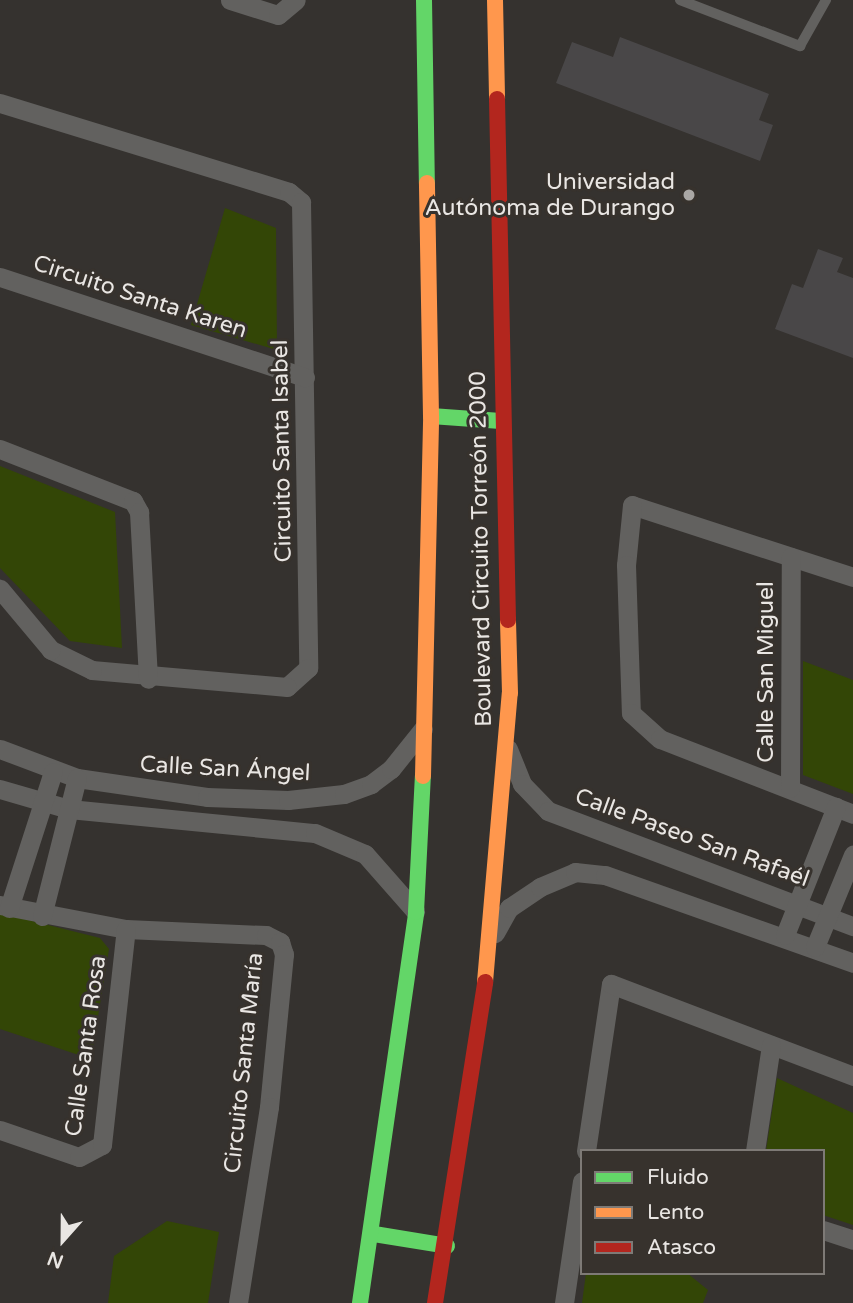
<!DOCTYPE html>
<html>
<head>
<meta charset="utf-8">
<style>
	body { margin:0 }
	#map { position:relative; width:853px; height:1303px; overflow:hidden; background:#35322f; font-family:"Varela Round",sans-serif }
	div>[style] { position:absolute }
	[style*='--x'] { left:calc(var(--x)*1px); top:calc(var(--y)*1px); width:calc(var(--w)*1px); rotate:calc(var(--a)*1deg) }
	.green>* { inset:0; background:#334606 }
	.building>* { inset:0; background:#494748 }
	.lane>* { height:10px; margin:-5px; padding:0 5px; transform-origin:5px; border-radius:5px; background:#62615f }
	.street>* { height:19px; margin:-9.5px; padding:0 9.5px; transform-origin:9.5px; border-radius:9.5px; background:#62615f }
	.fast>* { height:16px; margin:-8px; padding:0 8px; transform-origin:8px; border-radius:8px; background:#63d668 }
	.slow>* { height:16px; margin:-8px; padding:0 8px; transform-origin:8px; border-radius:8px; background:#ff974d }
	.jam>* { height:16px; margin:-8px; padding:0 8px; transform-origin:8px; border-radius:8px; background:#b3261e }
	.dots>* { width:19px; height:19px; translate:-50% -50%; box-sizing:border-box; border:4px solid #37322d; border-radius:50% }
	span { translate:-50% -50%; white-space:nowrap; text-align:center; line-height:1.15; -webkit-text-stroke:6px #37322d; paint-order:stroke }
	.poi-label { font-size:23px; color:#e9e6e3 }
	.right { translate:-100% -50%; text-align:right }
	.street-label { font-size:23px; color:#e9e6e3 }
	.legend { position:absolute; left:580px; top:1149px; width:245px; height:126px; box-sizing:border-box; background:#37322d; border:2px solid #7e7a76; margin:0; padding:9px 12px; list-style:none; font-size:21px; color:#e9e6e3 }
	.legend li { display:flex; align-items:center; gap:14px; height:35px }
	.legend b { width:35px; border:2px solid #7e7a76 }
	.north { position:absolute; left:28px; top:1205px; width:70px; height:70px; -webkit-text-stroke:5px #37322d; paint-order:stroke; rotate:201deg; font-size:19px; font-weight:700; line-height:28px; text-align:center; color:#e9e6e3 }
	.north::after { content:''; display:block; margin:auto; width:24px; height:32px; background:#e9e6e3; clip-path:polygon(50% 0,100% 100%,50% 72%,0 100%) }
</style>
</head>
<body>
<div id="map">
	<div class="green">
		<div style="clip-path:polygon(225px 208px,276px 228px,277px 350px,191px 325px)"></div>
		<div style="clip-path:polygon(0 466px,115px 512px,122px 648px,70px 641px,0 568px)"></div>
		<div style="clip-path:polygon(803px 661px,853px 680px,853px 794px,803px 775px)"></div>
		<div style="clip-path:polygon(0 913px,100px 938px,109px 949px,91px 1059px,0 1029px)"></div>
		<div style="clip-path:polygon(777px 1078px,853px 1113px,853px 1225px,823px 1215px,823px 1151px,766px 1151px)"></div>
		<div style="clip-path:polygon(167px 1221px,219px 1232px,208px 1303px,108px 1303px,114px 1256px)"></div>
		<div style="clip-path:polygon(586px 1273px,687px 1273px,708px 1290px,703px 1303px,582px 1303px)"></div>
	</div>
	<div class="building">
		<div style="clip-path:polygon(620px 37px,769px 94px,759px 120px,773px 125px,760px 161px,556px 83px,572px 42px,613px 57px)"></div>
		<div style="clip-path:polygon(818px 249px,843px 258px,837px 272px,853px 278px,853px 358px,775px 329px,792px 284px,803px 288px)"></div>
	</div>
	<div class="lane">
		<div style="--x:680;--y:0;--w:129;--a:21"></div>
		<div style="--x:800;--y:46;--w:53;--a:-60.5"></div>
	</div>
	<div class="street">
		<div style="--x:230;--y:0;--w:50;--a:17.4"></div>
		<div style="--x:278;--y:15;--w:23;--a:-40"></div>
		<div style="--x:0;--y:103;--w:302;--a:17.1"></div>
		<div style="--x:289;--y:192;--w:16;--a:40"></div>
		<div style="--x:301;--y:202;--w:466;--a:89.1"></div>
		<div style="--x:308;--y:668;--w:28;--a:138"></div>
		<div style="--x:287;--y:687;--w:196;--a:-175"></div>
		<div style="--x:92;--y:670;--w:46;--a:-154"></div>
		<div style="--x:51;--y:650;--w:80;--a:-129.9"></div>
		<div style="--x:0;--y:277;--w:321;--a:18.2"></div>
		<div style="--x:0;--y:449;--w:143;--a:21.4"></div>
		<div style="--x:133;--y:501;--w:13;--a:61"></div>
		<div style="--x:139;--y:512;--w:167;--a:86.9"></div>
		<div style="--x:853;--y:577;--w:232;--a:-162"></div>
		<div style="--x:632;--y:505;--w:60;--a:95.7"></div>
		<div style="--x:626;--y:565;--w:148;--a:88.1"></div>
		<div style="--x:631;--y:713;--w:39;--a:42"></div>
		<div style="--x:660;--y:739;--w:207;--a:21.2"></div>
		<div style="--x:0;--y:749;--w:82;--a:20.6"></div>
		<div style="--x:77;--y:778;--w:131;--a:8.3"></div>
		<div style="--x:207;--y:797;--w:81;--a:2.1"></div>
		<div style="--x:288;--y:800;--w:56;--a:-6.1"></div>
		<div style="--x:344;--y:794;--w:29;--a:-20"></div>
		<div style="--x:371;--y:784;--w:25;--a:-37"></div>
		<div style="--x:391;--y:769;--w:51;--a:-51.3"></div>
		<div style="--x:508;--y:749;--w:38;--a:68"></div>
		<div style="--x:522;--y:784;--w:37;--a:46"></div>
		<div style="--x:548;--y:811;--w:326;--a:20.7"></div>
		<div style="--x:790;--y:788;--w:231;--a:-89.8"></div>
		<div style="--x:0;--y:789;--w:72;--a:16.2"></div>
		<div style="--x:69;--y:809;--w:247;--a:5.6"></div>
		<div style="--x:315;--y:833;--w:54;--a:22.8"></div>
		<div style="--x:365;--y:854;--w:76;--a:48.7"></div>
		<div style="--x:0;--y:905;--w:128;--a:10.8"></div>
		<div style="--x:126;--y:929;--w:140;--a:2.5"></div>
		<div style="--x:266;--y:935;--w:16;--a:27"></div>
		<div style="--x:280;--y:942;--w:13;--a:72"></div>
		<div style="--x:284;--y:954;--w:154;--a:95.6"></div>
		<div style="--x:269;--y:1107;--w:198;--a:99"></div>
		<div style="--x:9;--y:908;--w:143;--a:-72.1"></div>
		<div style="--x:42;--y:916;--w:142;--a:-75.8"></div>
		<div style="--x:495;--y:933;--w:29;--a:-61"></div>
		<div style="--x:509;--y:908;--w:37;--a:-34"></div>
		<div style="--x:540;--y:887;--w:38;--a:-23"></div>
		<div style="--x:575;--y:872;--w:30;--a:6"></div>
		<div style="--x:605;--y:875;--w:263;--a:19.5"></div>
		<div style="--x:785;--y:935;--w:138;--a:-68.3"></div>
		<div style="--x:815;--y:947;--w:100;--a:-67.6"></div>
		<div style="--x:0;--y:1130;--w:83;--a:18.9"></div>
		<div style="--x:79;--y:1157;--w:26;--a:-28"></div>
		<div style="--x:102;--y:1145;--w:217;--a:-83.7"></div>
		<div style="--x:586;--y:1151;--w:169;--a:-81.5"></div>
		<div style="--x:611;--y:984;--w:259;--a:20.8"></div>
		<div style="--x:755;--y:1151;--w:107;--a:-81.4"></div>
		<div style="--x:823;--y:1230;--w:32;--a:18"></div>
		<div style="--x:564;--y:1303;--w:123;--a:-81.6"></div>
	</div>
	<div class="fast">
		<div style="--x:424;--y:0;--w:183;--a:89.1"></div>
		<div style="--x:431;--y:416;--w:70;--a:4.1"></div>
		<div style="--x:374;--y:1234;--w:74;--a:9.3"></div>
		<div style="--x:360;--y:1303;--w:395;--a:-81.8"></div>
		<div style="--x:416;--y:912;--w:136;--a:-87.1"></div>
	</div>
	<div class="slow">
		<div style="--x:495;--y:0;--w:99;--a:88.8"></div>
		<div style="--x:423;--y:776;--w:360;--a:-88.7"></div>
		<div style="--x:431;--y:416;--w:233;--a:-91"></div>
		<div style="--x:485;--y:982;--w:290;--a:-85.1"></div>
		<div style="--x:510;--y:693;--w:73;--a:-91.6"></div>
	</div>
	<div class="jam">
		<div style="--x:497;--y:99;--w:521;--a:88.79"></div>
		<div style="--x:435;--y:1303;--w:325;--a:-81.1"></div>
	</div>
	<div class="dots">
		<div style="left:689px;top:195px;background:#aaa7a4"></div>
	</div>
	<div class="poi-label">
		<span class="right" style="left:675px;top:195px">Universidad<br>Autónoma de Durango</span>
	</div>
	<div class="street-label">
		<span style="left:140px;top:297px;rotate:18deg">Circuito Santa Karen</span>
		<span style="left:282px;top:451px;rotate:-91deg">Circuito Santa Isabel</span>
		<span style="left:481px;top:549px;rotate:-91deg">Boulevard Circuito Torreón 2000</span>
		<span style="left:766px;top:672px;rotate:-90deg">Calle San Miguel</span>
		<span style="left:225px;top:769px;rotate:3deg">Calle San Ángel</span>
		<span style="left:692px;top:838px;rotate:20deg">Calle Paseo San Rafaél</span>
		<span style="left:86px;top:1046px;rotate:-82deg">Calle Santa Rosa</span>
		<span style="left:244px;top:1063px;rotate:-84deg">Circuito Santa María</span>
	</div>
	<ul class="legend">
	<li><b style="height:9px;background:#63d668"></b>Fluido</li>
	<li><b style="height:9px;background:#ff974d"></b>Lento</li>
	<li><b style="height:9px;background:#b3261e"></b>Atasco</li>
	</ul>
	<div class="north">N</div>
</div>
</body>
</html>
